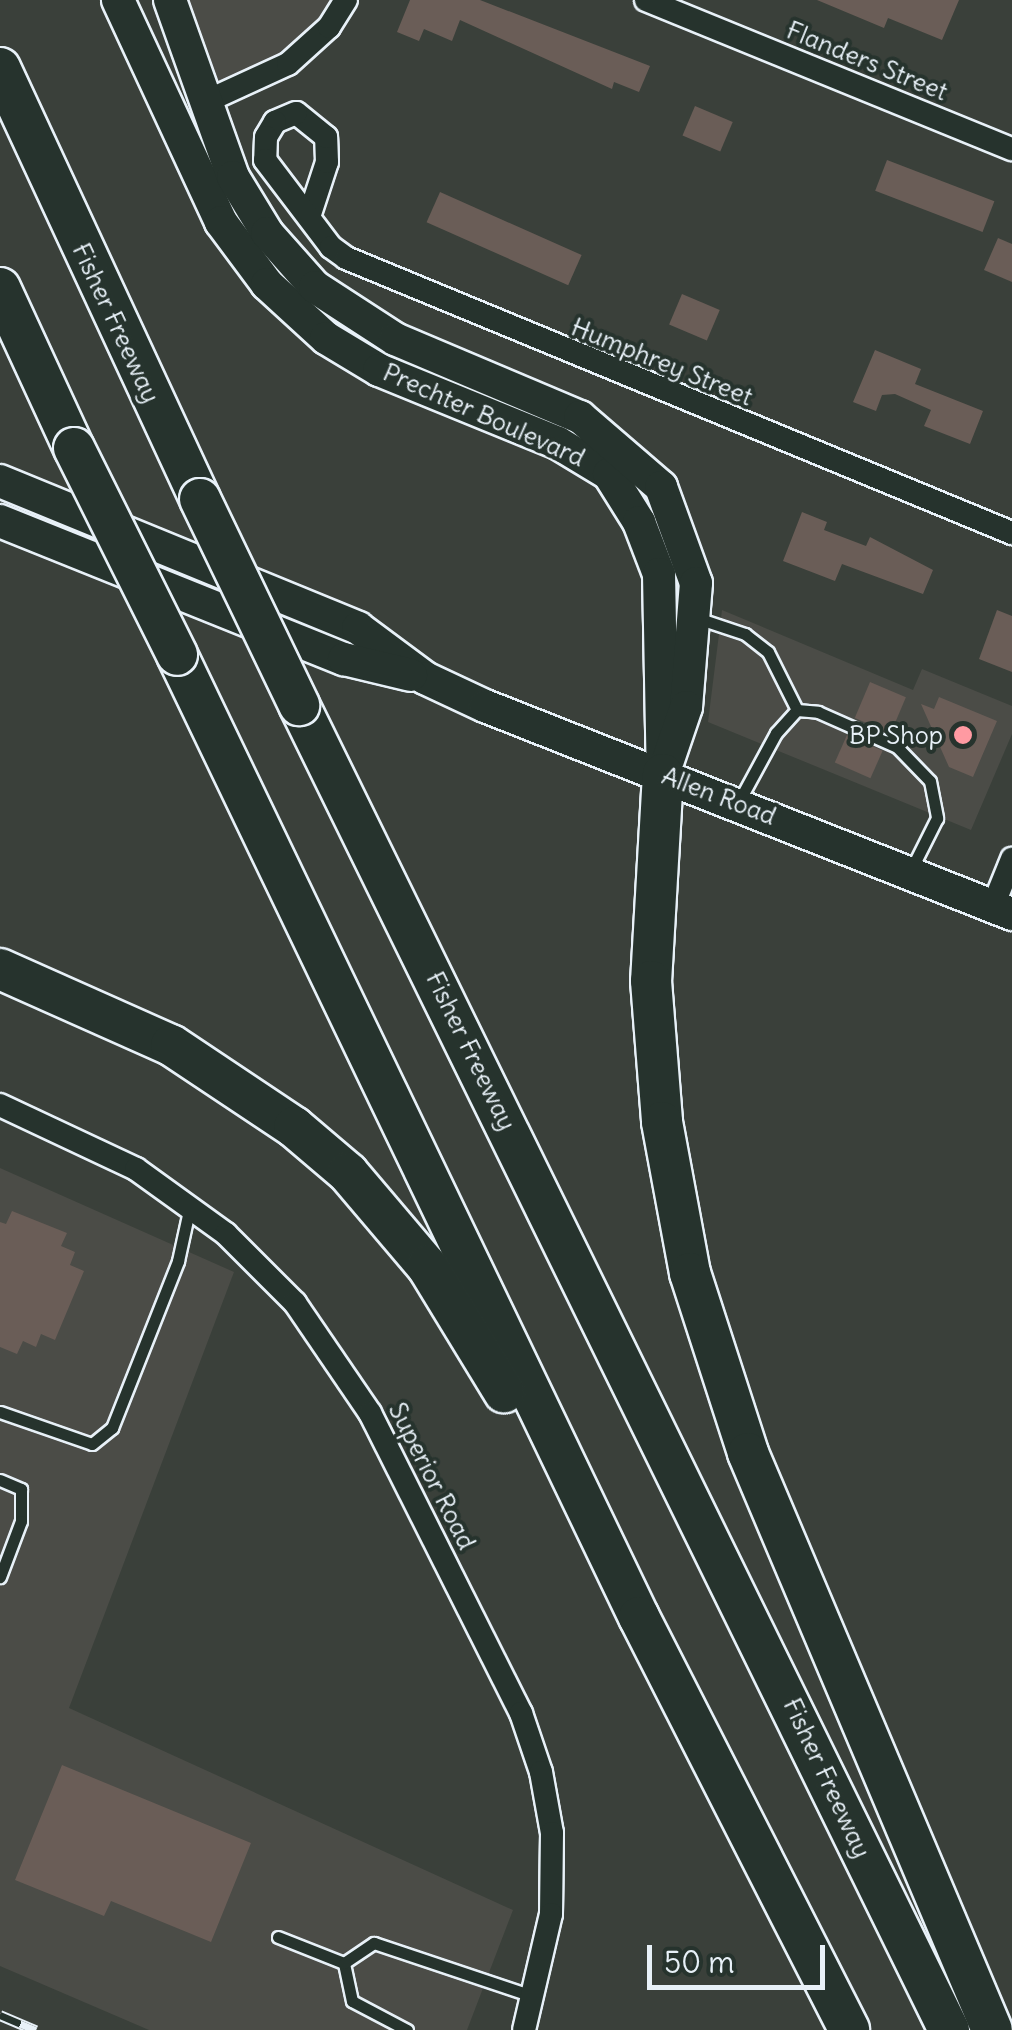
<!DOCTYPE html>
<html>
<head>
<meta charset="utf-8">
<style>
	body { margin:0 }
	#map { position:relative; width:1012px; height:2030px; overflow:hidden; background:#3a403a; font-family:Delius,sans-serif }
	div>[style] { position:absolute }
	[style*='--x'] { left:calc(var(--x)*1px); top:calc(var(--y)*1px); width:calc(var(--w)*1px); rotate:calc(var(--a)*1deg) }
	.built>* { inset:0; background:#4b4c47 }
	.building>* { inset:0; background:#6a5d57; transform-origin:0 0 }
	.roads { filter:drop-shadow(2px 0 #e8f1f8) drop-shadow(-2px 0 #e8f1f8) drop-shadow(0 2px #e8f1f8) drop-shadow(0 -2px #e8f1f8) }
	.service>* { height:11px; margin:-5.5px; padding:0 5.5px; transform-origin:5.5px; border-radius:5.5px; background:#26332d }
	.minor>* { height:22px; margin:-11px; padding:0 11px; transform-origin:11px; border-radius:11px; background:#26332d }
	.secondary>* { height:32px; margin:-16px; padding:0 16px; transform-origin:16px; border-radius:16px; background:#26332d }
	.motorway>* { height:40px; margin:-20px; padding:0 20px; transform-origin:20px; border-radius:20px; background:#26332d }
	.rail>* { height:11px; margin-top:-5.5px; transform-origin:0; background:repeating-linear-gradient(90deg,#26332d 0 22px,#e8f1f8 0 44px); box-sizing:border-box; border-block:2px solid #e8f1f8 }
	.bridges { filter:drop-shadow(2px 0 #e8f1f8) drop-shadow(-2px 0 #e8f1f8) drop-shadow(0 2px #e8f1f8) drop-shadow(0 -2px #e8f1f8) }
	.motorway-bridge>* { height:40px; margin:-20px; padding:0 20px; transform-origin:20px; border-radius:20px; background:#26332d }
	.dots>* { width:28px; height:28px; translate:-50% -50%; box-sizing:border-box; border:5px solid #26332d; border-radius:50% }
	span { translate:-50% -50%; white-space:nowrap; text-align:center; line-height:1.15; -webkit-text-stroke:8px #26332d; paint-order:stroke }
	.street-label { font-size:25px; color:#e8f1f8 }
	.poi-label { font-size:25px; color:#e8f1f8 }
	.right { translate:-100% -50%; text-align:right }
	.scale { position:absolute; left:647px; top:1945px; width:178px; height:45px; box-sizing:border-box; border:5px solid #e8f1f8; border-top:0; padding-left:12px; font-size:30px; line-height:35px; white-space:nowrap; color:#e8f1f8; -webkit-text-stroke:8px #26332d; paint-order:stroke }
</style>
</head>
<body>
<div id="map">
	<div class="built">
		<div style="clip-path:polygon(170px 0,346px 0,329px 27px,205px 102px)"></div>
		<div style="clip-path:polygon(722px 610px,913px 690px,922px 669px,1012px 706px,1012px 734px,971px 830px,708px 722px)"></div>
		<div style="clip-path:polygon(0 1168px,234px 1272px,69px 1708px,513px 1910px,467px 2030px,149px 2030px,0 1966px)"></div>
	</div>
	<div class="building">
		<div style="clip-path:polygon(410px 0,480px 0,650px 66px,639px 92px,614px 82px,612px 89px,460px 20px,452px 41px,424px 29px,419px 41px,397px 32px)"></div>
		<div style="clip-path:polygon(817px 0,959px 0,942px 40px,888px 18px,884px 28px)"></div>
		<div style="left:695px;top:106px;width:41px;height:32px;rotate:23deg"></div>
		<div style="left:887px;top:160px;width:115px;height:33px;rotate:21deg"></div>
		<div style="left:440px;top:192px;width:155px;height:33px;rotate:24deg"></div>
		<div style="clip-path:polygon(998px 238px,1012px 244px,1012px 282px,984px 270px)"></div>
		<div style="left:682px;top:294px;width:41px;height:33px;rotate:23deg"></div>
		<div style="clip-path:polygon(875px 350px,921px 369px,915px 384px,983px 411px,970px 444px,924px 426px,931px 410px,895px 394px,882px 395px,876px 411px,853px 402px)"></div>
		<div style="clip-path:polygon(802px 512px,827px 522px,824px 530px,866px 546px,870px 537px,933px 570px,923px 594px,842px 564px,835px 581px,783px 561px)"></div>
		<div style="clip-path:polygon(997px 610px,1012px 616px,1012px 672px,979px 659px)"></div>
		<div style="left:870px;top:682px;width:39px;height:39px;rotate:23deg"></div>
		<div style="clip-path:polygon(939px 697px,997px 721px,973px 777px,949px 767px,921px 704px,934px 709px)"></div>
		<div style="left:847px;top:735px;width:39px;height:30px;rotate:24deg"></div>
		<div style="clip-path:polygon(12px 1211px,67px 1233px,61px 1246px,75px 1252px,70px 1265px,84px 1271px,55px 1340px,41px 1334px,36px 1347px,23px 1341px,17px 1354px,0 1347px,0 1222px,6px 1224px)"></div>
		<div style="clip-path:polygon(62px 1765px,251px 1843px,211px 1942px,111px 1901px,104px 1916px,15px 1880px)"></div>
	</div>
	<div class="roads">
		<div class="service">
			<div style="--x:697;--y:618;--w:51;--a:18.4"></div>
			<div style="--x:745;--y:634;--w:29;--a:38"></div>
			<div style="--x:768;--y:652;--w:65;--a:63.4"></div>
			<div style="--x:738;--y:803;--w:80;--a:-61.5"></div>
			<div style="--x:776;--y:733;--w:31;--a:-48"></div>
			<div style="--x:797;--y:710;--w:21;--a:5"></div>
			<div style="--x:818;--y:712;--w:86;--a:23.9"></div>
			<div style="--x:897;--y:747;--w:47;--a:45.9"></div>
			<div style="--x:930;--y:781;--w:38;--a:79"></div>
			<div style="--x:937;--y:818;--w:60;--a:116.6"></div>
			<div style="--x:0;--y:1412;--w:97;--a:19.2"></div>
			<div style="--x:92;--y:1444;--w:26;--a:-39"></div>
			<div style="--x:112;--y:1428;--w:180;--a:-68.4"></div>
			<div style="--x:178;--y:1261;--w:56;--a:-77.7"></div>
			<div style="--x:0;--y:1480;--w:23;--a:23"></div>
			<div style="--x:21;--y:1489;--w:32;--a:90"></div>
			<div style="--x:21;--y:1521;--w:60;--a:110.6"></div>
			<div style="--x:278;--y:1937;--w:71;--a:21.5"></div>
			<div style="--x:407;--y:2030;--w:62;--a:-152.2"></div>
			<div style="--x:352;--y:2001;--w:39;--a:-102"></div>
			<div style="--x:344;--y:1963;--w:36;--a:-34"></div>
			<div style="--x:374;--y:1943;--w:170;--a:18.5"></div>
		</div>
		<div class="minor">
			<div style="--x:646;--y:0;--w:395;--a:22.2"></div>
			<div style="--x:205;--y:102;--w:91;--a:-24.6"></div>
			<div style="--x:288;--y:64;--w:55;--a:-42.1"></div>
			<div style="--x:329;--y:27;--w:32;--a:-58"></div>
			<div style="--x:309;--y:217;--w:58;--a:-71.9"></div>
			<div style="--x:327;--y:162;--w:25;--a:-92"></div>
			<div style="--x:326;--y:137;--w:38;--a:-141"></div>
			<div style="--x:296;--y:113;--w:23;--a:157"></div>
			<div style="--x:275;--y:122;--w:17;--a:121"></div>
			<div style="--x:266;--y:137;--w:23;--a:92"></div>
			<div style="--x:265;--y:160;--w:109;--a:52.8"></div>
			<div style="--x:331;--y:247;--w:19;--a:36"></div>
			<div style="--x:346;--y:258;--w:721;--a:22.44"></div>
			<div style="--x:993;--y:906;--w:51;--a:-68"></div>
			<div style="--x:0;--y:1105;--w:150;--a:25.2"></div>
			<div style="--x:136;--y:1169;--w:111;--a:35.8"></div>
			<div style="--x:226;--y:1234;--w:98;--a:45"></div>
			<div style="--x:295;--y:1303;--w:133;--a:55.7"></div>
			<div style="--x:370;--y:1413;--w:336;--a:63.3"></div>
			<div style="--x:521;--y:1713;--w:62;--a:71.3"></div>
			<div style="--x:541;--y:1772;--w:62;--a:79.8"></div>
			<div style="--x:552;--y:1833;--w:81;--a:90.7"></div>
			<div style="--x:551;--y:1914;--w:119;--a:103.1"></div>
		</div>
		<div class="secondary">
			<div style="--x:118;--y:0;--w:245;--a:65.1"></div>
			<div style="--x:221;--y:222;--w:77;--a:53.4"></div>
			<div style="--x:267;--y:284;--w:80;--a:42.5"></div>
			<div style="--x:326;--y:338;--w:62;--a:31.1"></div>
			<div style="--x:379;--y:370;--w:193;--a:22.2"></div>
			<div style="--x:558;--y:443;--w:60;--a:31.3"></div>
			<div style="--x:609;--y:474;--w:57;--a:58"></div>
			<div style="--x:639;--y:522;--w:56;--a:69"></div>
			<div style="--x:659;--y:574;--w:200;--a:88.9"></div>
			<div style="--x:170;--y:0;--w:188;--a:70.4"></div>
			<div style="--x:233;--y:177;--w:66;--a:58.7"></div>
			<div style="--x:267;--y:233;--w:72;--a:48.4"></div>
			<div style="--x:315;--y:287;--w:95;--a:33"></div>
			<div style="--x:395;--y:339;--w:201;--a:22.9"></div>
			<div style="--x:580;--y:417;--w:107;--a:40.8"></div>
			<div style="--x:661;--y:487;--w:102;--a:70"></div>
			<div style="--x:696;--y:583;--w:124;--a:94.6"></div>
			<div style="--x:686;--y:707;--w:56;--a:108.8"></div>
			<div style="--x:0;--y:481;--w:387;--a:22.3"></div>
			<div style="--x:358;--y:628;--w:84;--a:36.7"></div>
			<div style="--x:425;--y:678;--w:66;--a:25"></div>
			<div style="--x:485;--y:706;--w:567;--a:21.54"></div>
			<div style="--x:0;--y:521;--w:371;--a:21.9"></div>
			<div style="--x:344;--y:659;--w:69;--a:13.4"></div>
		</div>
		<div class="motorway">
			<div style="--x:0;--y:68;--w:475;--a:65.1"></div>
			<div style="--x:0;--y:288;--w:176;--a:65.2"></div>
			<div style="--x:177;--y:655;--w:1067;--a:64.35"></div>
			<div style="--x:639;--y:1617;--w:463;--a:63"></div>
			<div style="--x:299;--y:705;--w:1476;--a:63.87"></div>
			<div style="--x:663;--y:774;--w:207;--a:93.3"></div>
			<div style="--x:651;--y:981;--w:141;--a:85.5"></div>
			<div style="--x:662;--y:1122;--w:154;--a:79.5"></div>
			<div style="--x:690;--y:1273;--w:189;--a:72.1"></div>
			<div style="--x:748;--y:1453;--w:626;--a:67.08"></div>
			<div style="--x:0;--y:969;--w:187;--a:24"></div>
			<div style="--x:171;--y:1045;--w:148;--a:33.7"></div>
			<div style="--x:294;--y:1127;--w:71;--a:40.4"></div>
			<div style="--x:348;--y:1173;--w:122;--a:49.7"></div>
			<div style="--x:427;--y:1266;--w:148;--a:58.6"></div>
		</div>
	</div>
	<div class="rail">
		<div style="--x:0;--y:2015;--w:39;--a:23"></div>
	</div>
	<div class="bridges">
		<div class="motorway-bridge">
			<div style="--x:74;--y:448;--w:231;--a:63.5"></div>
			<div style="--x:200;--y:499;--w:229;--a:64.3"></div>
		</div>
	</div>
	<div class="dots">
		<div style="left:963px;top:735px;background:#ff9aa2"></div>
	</div>
	<div class="street-label">
		<span style="left:867px;top:61px;rotate:22deg">Flanders Street</span>
		<span style="left:116px;top:323px;rotate:65deg">Fisher Freeway</span>
		<span style="left:662px;top:362px;rotate:22deg">Humphrey Street</span>
		<span style="left:484px;top:415px;rotate:24deg">Prechter Boulevard</span>
		<span style="left:719px;top:796px;rotate:21deg">Allen Road</span>
		<span style="left:471px;top:1051px;rotate:64deg">Fisher Freeway</span>
		<span style="left:432px;top:1476px;rotate:63deg">Superior Road</span>
		<span style="left:827px;top:1778px;rotate:65deg">Fisher Freeway</span>
	</div>
	<div class="poi-label">
		<span class="right" style="left:943px;top:735px">BP Shop</span>
	</div>
	<div class="scale">50 m</div>
</div>
</body>
</html>
